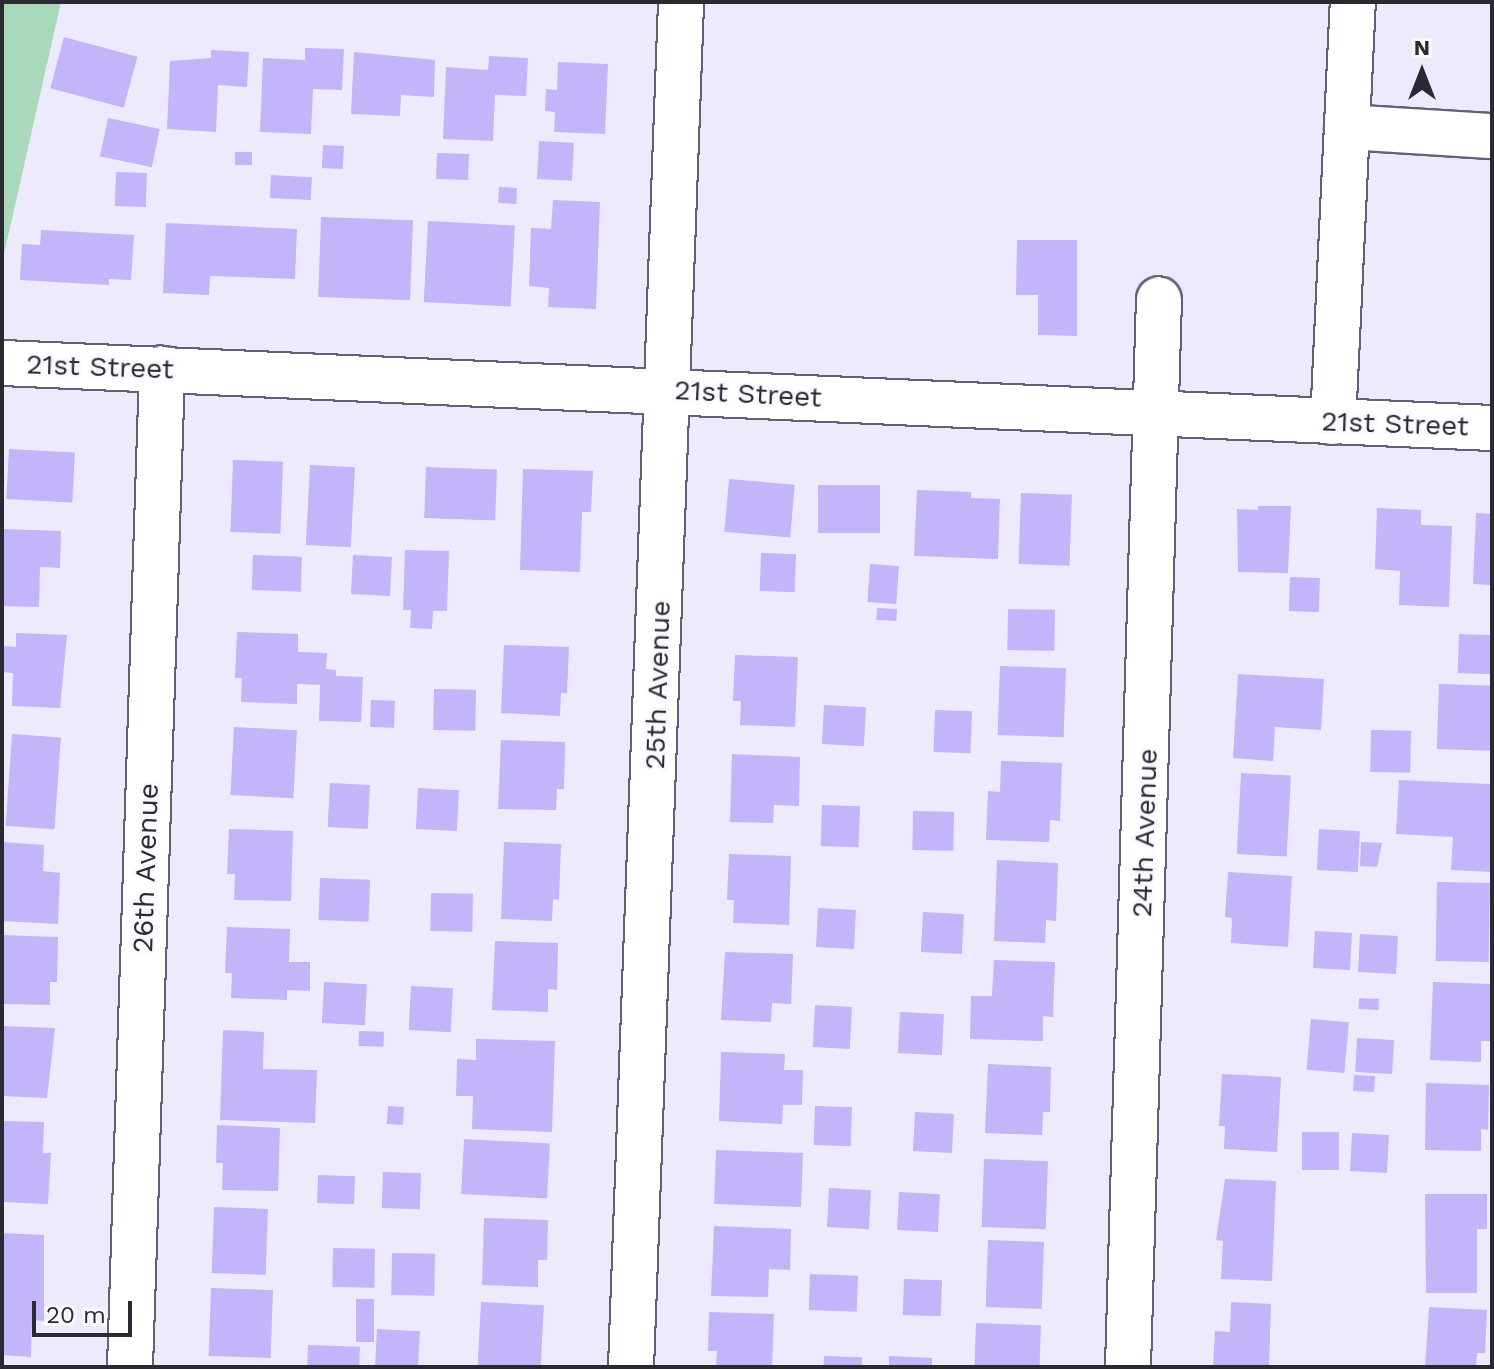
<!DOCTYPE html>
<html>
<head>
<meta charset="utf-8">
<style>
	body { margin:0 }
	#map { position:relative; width:1494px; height:1369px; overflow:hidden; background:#eeeafd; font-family:"Work Sans",sans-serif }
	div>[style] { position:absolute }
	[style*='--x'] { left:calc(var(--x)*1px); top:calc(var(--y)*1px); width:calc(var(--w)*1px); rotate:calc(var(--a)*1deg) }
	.green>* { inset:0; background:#a9d9ba }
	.building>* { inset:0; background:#c4b4f9; transform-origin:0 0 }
	.roads { filter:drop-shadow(2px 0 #656075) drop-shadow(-2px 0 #656075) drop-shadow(0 2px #656075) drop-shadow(0 -2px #656075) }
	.minor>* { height:44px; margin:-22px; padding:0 22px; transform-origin:22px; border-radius:22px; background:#fff }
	span { translate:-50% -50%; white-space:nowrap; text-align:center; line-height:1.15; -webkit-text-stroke:6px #faf9fe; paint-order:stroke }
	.street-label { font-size:28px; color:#2b2932 }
	.frame { position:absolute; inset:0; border:4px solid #2b2932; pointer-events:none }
	.north { position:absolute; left:1382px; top:32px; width:80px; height:80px; -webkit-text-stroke:6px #faf9fe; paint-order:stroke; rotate:0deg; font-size:22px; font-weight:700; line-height:32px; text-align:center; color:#2b2932 }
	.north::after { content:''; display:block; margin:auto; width:28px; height:36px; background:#2b2932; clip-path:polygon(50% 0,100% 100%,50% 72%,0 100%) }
	.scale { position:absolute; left:32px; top:1301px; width:100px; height:36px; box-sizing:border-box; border:4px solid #2b2932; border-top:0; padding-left:10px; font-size:24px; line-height:28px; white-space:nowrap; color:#2b2932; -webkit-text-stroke:6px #faf9fe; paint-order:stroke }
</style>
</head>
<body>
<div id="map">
	<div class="green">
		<div style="clip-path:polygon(2px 2px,61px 2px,2px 263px)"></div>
	</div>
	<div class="building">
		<div style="left:64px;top:37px;width:76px;height:53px;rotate:15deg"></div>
		<div style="clip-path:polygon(305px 48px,344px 49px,342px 90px,313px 89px,311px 134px,260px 132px,263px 58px,305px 60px)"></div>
		<div style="clip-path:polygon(211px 50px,249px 52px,247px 87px,218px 85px,216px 132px,167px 129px,170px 61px,211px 58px)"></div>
		<div style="clip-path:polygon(354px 52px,435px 60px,434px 97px,401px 95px,400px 116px,351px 114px)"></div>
		<div style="clip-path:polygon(489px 56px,528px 58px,526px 96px,495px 95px,493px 141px,443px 139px,446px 67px,488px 70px)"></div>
		<div style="clip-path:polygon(558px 62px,608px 64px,605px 134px,554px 132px,555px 112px,545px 111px,546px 89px,557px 90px)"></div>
		<div style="left:108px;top:118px;width:53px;height:39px;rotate:12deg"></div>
		<div style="left:539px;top:141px;width:35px;height:38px;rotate:3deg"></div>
		<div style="left:323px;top:145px;width:21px;height:23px;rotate:3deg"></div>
		<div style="left:235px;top:152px;width:17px;height:13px"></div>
		<div style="left:437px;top:153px;width:32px;height:26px;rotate:2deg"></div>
		<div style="left:116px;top:172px;width:31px;height:34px;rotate:2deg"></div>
		<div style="left:271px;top:175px;width:41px;height:23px;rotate:3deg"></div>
		<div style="left:499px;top:187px;width:18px;height:16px;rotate:3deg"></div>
		<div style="clip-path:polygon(553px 200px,600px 202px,596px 309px,548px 307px,549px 288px,529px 286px,531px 228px,551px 229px)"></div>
		<div style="left:321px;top:217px;width:92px;height:80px;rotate:2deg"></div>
		<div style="left:428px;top:221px;width:87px;height:81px;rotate:3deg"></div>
		<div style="clip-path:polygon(166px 223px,297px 229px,295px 279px,210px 276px,209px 295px,163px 293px)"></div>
		<div style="clip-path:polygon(41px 230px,134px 235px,131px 280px,109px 279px,109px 285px,20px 280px,22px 244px,40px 245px)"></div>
		<div style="clip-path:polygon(1017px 240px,1077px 240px,1077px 336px,1038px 335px,1038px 295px,1016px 295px)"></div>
		<div style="left:9px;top:449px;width:66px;height:50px;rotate:3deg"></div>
		<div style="left:233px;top:460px;width:50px;height:72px;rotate:2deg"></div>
		<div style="left:310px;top:465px;width:45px;height:80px;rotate:3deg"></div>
		<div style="left:426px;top:467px;width:71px;height:51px;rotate:2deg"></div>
		<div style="clip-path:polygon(523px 469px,593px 471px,591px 512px,582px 512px,580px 572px,520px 570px)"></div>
		<div style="left:729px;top:479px;width:66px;height:53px;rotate:5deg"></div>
		<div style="left:818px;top:485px;width:62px;height:48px"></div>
		<div style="clip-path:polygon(917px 490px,971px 492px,971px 498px,1000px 499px,998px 559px,914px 556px)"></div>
		<div style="left:1021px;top:493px;width:51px;height:71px;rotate:2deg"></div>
		<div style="clip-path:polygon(1258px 506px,1291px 506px,1288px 573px,1238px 572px,1237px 509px,1258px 510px)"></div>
		<div style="clip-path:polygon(1377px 508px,1421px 510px,1421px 525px,1452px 526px,1449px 607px,1399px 605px,1400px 571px,1375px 569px)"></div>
		<div style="clip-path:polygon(1476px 513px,1492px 514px,1492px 585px,1473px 584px)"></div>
		<div style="clip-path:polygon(2px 529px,61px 531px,60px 568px,40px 567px,39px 607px,2px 606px)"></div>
		<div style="clip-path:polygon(405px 550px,449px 551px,447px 611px,433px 611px,432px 629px,410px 628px,411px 610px,403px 610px)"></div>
		<div style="left:761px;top:553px;width:35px;height:38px;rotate:2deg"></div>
		<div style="left:253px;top:555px;width:49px;height:35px;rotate:2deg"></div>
		<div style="left:353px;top:555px;width:39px;height:39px;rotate:3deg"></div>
		<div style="left:870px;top:564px;width:29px;height:38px;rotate:4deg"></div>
		<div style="left:1290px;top:577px;width:30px;height:34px;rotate:2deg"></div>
		<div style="left:877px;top:608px;width:20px;height:12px;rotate:3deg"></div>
		<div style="left:1008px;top:609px;width:47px;height:41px;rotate:1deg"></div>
		<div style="clip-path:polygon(237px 632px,298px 634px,298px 652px,327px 653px,326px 669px,336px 670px,336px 676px,363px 677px,361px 722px,319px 721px,320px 685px,297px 684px,297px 704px,241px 702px,242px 678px,235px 678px)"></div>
		<div style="clip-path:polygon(16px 633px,67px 635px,60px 708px,12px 706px,13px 673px,2px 672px,2px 646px,16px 647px)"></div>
		<div style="left:1459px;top:634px;width:33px;height:39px;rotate:2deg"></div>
		<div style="clip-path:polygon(504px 645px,569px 647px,567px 693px,561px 693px,560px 716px,501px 713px)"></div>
		<div style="clip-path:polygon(735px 655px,798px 657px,795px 727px,740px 725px,741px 701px,733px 701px)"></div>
		<div style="left:1000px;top:666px;width:66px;height:69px;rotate:2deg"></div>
		<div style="clip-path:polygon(1238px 674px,1324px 679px,1321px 730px,1275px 727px,1273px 761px,1233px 758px)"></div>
		<div style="left:1439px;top:684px;width:53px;height:65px;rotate:2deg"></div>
		<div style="left:434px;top:689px;width:42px;height:41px;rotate:1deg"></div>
		<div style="left:371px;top:700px;width:24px;height:27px;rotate:2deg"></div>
		<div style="left:824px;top:705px;width:42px;height:39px;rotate:3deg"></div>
		<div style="left:935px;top:710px;width:37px;height:42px;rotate:2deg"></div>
		<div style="left:234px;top:727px;width:63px;height:68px;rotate:3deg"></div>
		<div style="left:1371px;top:730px;width:40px;height:42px;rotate:1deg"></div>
		<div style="left:12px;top:734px;width:49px;height:92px;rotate:4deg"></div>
		<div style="clip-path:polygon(501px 740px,565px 742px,564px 789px,557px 789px,556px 810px,498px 809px)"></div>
		<div style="clip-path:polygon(732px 754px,800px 757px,799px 806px,774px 805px,773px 823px,730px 822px)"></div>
		<div style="clip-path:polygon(1001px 761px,1062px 763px,1060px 821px,1050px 820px,1049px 842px,986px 840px,988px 791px,1000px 792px)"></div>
		<div style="left:1241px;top:773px;width:50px;height:81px;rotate:3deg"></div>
		<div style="clip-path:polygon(1399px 780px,1490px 784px,1492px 872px,1451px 870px,1453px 837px,1396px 834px)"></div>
		<div style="left:330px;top:783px;width:40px;height:44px;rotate:3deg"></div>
		<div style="left:418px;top:788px;width:41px;height:41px;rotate:3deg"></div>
		<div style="left:822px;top:805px;width:38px;height:41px;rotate:2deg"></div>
		<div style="left:913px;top:811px;width:41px;height:39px;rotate:1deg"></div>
		<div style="clip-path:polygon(229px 829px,293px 831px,291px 901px,234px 900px,235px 874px,227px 874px)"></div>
		<div style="left:1319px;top:829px;width:41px;height:41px;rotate:3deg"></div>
		<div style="clip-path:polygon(2px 842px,44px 845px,43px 871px,60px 873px,58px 924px,2px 921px)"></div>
		<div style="clip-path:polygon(504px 842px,561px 844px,559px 900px,553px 899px,552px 921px,501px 919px)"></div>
		<div style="clip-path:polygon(1361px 842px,1382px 843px,1377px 867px,1360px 866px)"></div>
		<div style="clip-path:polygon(729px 854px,791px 856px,789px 925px,733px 923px,734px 900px,727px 900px)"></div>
		<div style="clip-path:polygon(997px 860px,1058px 863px,1056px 921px,1046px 920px,1045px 943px,994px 941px)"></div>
		<div style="clip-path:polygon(1228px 872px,1292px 876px,1288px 947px,1231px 943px,1232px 918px,1225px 917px)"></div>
		<div style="left:320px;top:878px;width:50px;height:42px;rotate:2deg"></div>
		<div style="left:1437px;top:882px;width:53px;height:79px;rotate:1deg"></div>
		<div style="left:431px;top:893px;width:42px;height:38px;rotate:1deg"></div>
		<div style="left:818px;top:908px;width:38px;height:39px;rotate:3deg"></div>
		<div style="left:923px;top:912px;width:41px;height:40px;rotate:3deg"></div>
		<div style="clip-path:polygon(227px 927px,290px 929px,289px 962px,310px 962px,310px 991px,287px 990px,287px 1000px,231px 998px,232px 973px,225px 973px)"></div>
		<div style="left:1315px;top:931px;width:37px;height:37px;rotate:3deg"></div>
		<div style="left:1360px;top:934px;width:38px;height:38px;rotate:3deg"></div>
		<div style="clip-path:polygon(2px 935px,58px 937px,57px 982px,50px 982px,50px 1005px,2px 1004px)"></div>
		<div style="clip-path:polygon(495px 941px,558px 943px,557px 990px,548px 989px,548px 1012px,492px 1010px)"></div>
		<div style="clip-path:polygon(725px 952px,793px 954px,791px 1004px,772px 1003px,771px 1022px,721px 1020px)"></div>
		<div style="clip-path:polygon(994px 960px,1055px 962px,1053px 1017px,1043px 1016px,1043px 1041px,970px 1039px,971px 996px,992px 996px)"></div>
		<div style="left:324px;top:982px;width:43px;height:41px;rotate:3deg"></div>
		<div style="clip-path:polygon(1433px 982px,1492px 984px,1490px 1041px,1481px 1041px,1481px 1062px,1430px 1060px)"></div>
		<div style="left:411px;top:986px;width:42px;height:44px;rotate:3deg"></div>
		<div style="left:1359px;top:998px;width:20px;height:11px;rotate:3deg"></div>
		<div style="left:815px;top:1005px;width:37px;height:42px;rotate:3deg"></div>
		<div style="left:900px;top:1012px;width:44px;height:41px;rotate:3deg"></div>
		<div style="left:1311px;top:1019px;width:38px;height:51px;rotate:5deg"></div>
		<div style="clip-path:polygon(2px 1026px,55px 1028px,47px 1098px,2px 1096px)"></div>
		<div style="clip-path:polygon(223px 1030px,264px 1032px,263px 1069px,317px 1070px,315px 1123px,220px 1120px)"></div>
		<div style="left:359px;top:1031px;width:25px;height:15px;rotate:2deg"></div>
		<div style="left:1357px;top:1038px;width:37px;height:34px;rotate:3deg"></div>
		<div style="clip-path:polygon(476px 1039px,555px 1041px,552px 1132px,472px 1129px,473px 1096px,456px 1096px,457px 1059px,476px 1060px)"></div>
		<div style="clip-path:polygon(721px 1052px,785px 1054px,784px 1070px,803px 1070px,802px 1105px,783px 1105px,782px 1124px,719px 1121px)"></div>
		<div style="clip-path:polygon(988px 1064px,1051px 1067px,1050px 1112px,1043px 1112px,1042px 1135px,985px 1133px)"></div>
		<div style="clip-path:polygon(1222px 1074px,1281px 1077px,1277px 1152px,1224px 1149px,1225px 1126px,1219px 1126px)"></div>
		<div style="left:1354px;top:1075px;width:21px;height:16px;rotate:3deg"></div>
		<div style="clip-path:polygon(1426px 1083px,1489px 1085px,1488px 1130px,1481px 1129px,1481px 1151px,1425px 1150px)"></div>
		<div style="left:388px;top:1106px;width:16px;height:18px;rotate:4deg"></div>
		<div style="left:815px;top:1106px;width:37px;height:39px;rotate:2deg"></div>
		<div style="left:915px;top:1112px;width:39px;height:39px;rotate:3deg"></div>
		<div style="clip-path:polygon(2px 1121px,44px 1122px,43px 1153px,51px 1153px,48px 1204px,2px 1202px)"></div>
		<div style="clip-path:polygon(217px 1125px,280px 1128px,278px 1191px,222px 1190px,223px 1163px,216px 1163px)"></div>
		<div style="left:1302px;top:1132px;width:37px;height:38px"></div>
		<div style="left:1352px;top:1133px;width:37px;height:38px;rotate:3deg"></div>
		<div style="left:464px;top:1139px;width:86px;height:55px;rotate:3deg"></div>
		<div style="left:716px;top:1150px;width:87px;height:54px;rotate:2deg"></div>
		<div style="left:984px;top:1159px;width:64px;height:68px;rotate:2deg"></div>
		<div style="left:383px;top:1172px;width:38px;height:36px;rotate:2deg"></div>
		<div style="left:318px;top:1175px;width:37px;height:28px;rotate:2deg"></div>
		<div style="clip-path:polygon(1225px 1179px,1276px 1181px,1272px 1281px,1221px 1279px,1223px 1241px,1216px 1240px)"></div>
		<div style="left:829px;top:1188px;width:42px;height:39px;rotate:3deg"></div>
		<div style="left:899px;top:1192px;width:41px;height:38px;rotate:3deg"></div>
		<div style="clip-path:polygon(1425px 1194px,1487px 1194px,1487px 1229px,1477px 1229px,1477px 1293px,1426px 1293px)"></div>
		<div style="left:214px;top:1207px;width:54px;height:66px;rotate:2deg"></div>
		<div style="clip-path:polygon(484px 1218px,548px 1220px,547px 1260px,538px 1260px,538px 1287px,482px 1285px)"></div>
		<div style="clip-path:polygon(714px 1226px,791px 1229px,790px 1270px,769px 1269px,768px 1297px,711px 1296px)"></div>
		<div style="clip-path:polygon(2px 1233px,44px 1235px,44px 1321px,32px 1320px,31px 1357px,2px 1355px)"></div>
		<div style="left:988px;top:1240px;width:56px;height:67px;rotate:2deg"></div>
		<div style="left:333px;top:1248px;width:42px;height:39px;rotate:1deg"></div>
		<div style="left:392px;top:1253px;width:43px;height:42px;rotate:1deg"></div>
		<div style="left:810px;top:1274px;width:48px;height:36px;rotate:2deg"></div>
		<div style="left:904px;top:1279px;width:38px;height:36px;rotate:2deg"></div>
		<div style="left:211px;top:1288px;width:62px;height:68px;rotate:2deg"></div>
		<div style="left:356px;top:1299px;width:18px;height:43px"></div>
		<div style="left:481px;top:1302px;width:63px;height:64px;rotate:3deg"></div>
		<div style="clip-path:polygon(1231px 1302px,1271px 1304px,1269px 1367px,1213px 1367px,1215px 1331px,1230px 1332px)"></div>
		<div style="clip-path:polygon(1429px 1307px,1487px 1310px,1485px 1353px,1477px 1353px,1476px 1367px,1425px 1367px)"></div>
		<div style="clip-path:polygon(709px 1312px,774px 1314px,772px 1367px,716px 1367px,717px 1351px,708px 1351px)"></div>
		<div style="left:976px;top:1323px;width:65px;height:44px;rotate:2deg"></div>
		<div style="left:377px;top:1329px;width:43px;height:38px;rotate:3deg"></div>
		<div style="left:308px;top:1345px;width:52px;height:22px;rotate:2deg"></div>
		<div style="left:824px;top:1356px;width:38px;height:11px;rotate:2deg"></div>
		<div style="clip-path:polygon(889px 1356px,932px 1358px,932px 1367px,889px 1367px)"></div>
	</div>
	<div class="roads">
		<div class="minor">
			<div style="--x:1347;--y:127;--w:145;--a:3.6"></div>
			<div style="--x:3;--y:363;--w:1490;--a:2.5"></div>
			<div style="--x:1333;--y:422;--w:420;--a:-87.3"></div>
			<div style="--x:130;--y:1367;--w:999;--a:-88.16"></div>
			<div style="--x:631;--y:1367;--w:1366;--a:-87.9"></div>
			<div style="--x:1128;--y:1367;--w:1068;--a:-88.34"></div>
		</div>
	</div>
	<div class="street-label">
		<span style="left:100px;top:367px;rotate:2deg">21st Street</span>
		<span style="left:748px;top:394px;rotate:3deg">21st Street</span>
		<span style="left:1395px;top:424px;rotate:2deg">21st Street</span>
		<span style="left:658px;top:685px;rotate:-88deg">25th Avenue</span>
		<span style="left:1145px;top:833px;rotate:-88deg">24th Avenue</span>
		<span style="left:146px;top:868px;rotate:-88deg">26th Avenue</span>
	</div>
	<div class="frame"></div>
	<div class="north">N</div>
	<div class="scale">20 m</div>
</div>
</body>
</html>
